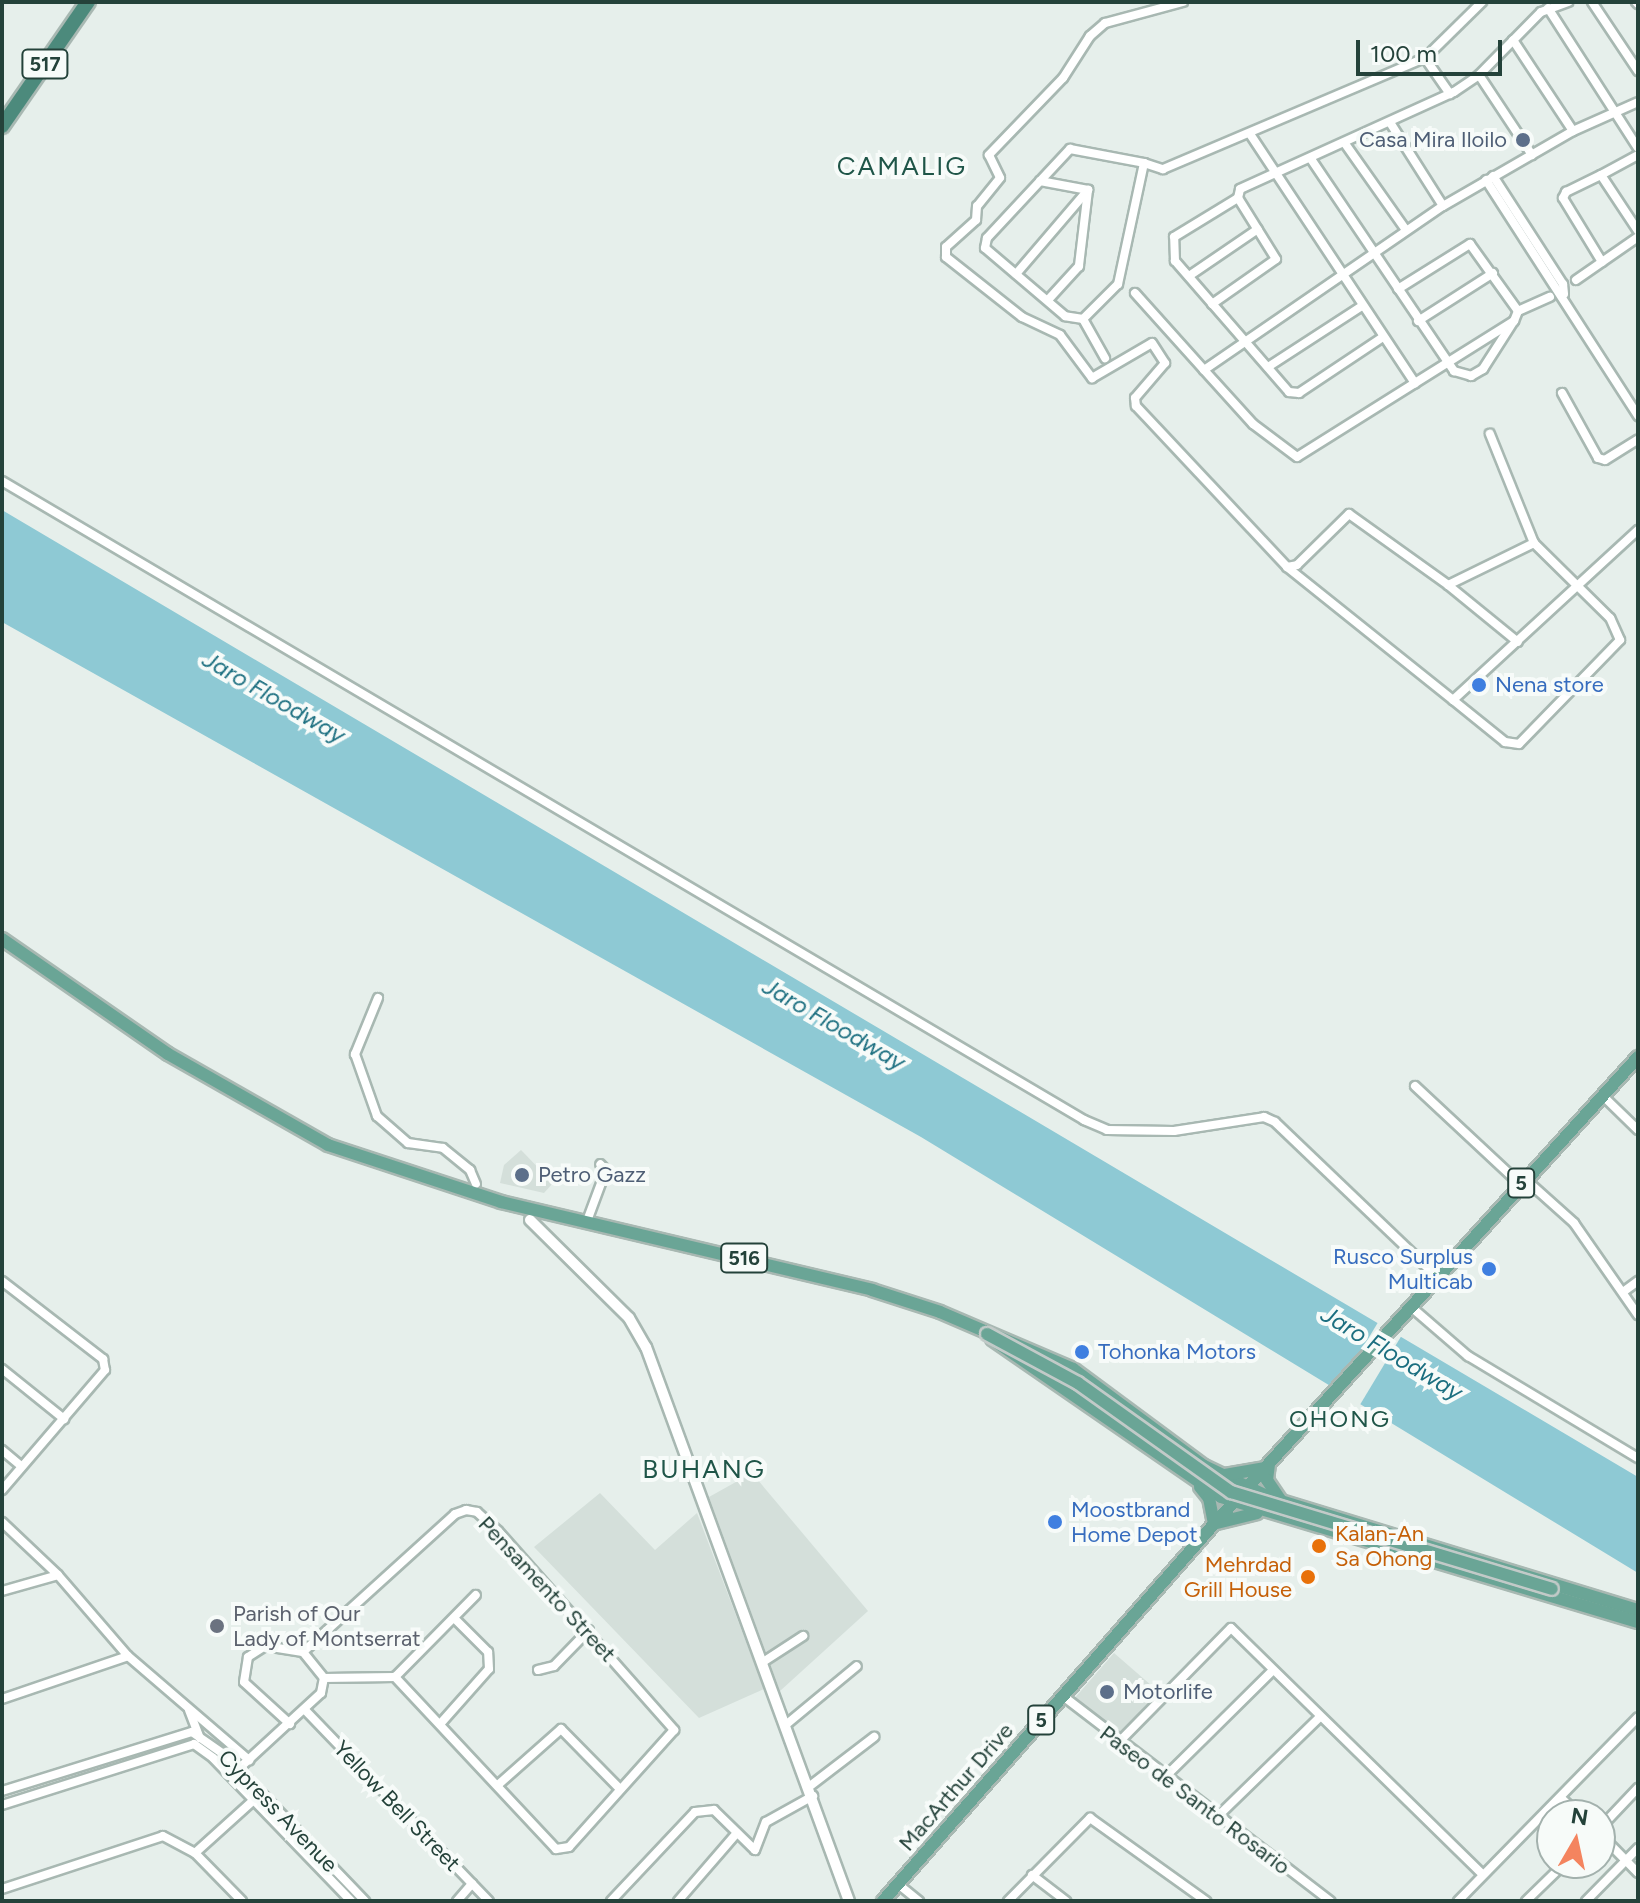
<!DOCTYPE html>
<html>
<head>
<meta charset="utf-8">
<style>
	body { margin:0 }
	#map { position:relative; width:1640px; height:1903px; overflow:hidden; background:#e6efeb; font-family:Figtree,sans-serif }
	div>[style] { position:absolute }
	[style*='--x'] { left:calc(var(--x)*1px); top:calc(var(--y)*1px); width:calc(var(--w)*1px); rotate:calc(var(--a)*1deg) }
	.built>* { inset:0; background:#d4dfda; transform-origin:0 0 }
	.water>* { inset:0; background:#8ec9d4 }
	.pier>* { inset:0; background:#e6efeb; transform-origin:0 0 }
	.roads { filter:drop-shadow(2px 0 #a8b8b2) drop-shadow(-2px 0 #a8b8b2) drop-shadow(0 2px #a8b8b2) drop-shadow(0 -2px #a8b8b2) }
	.minor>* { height:8px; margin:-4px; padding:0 4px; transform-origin:4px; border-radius:4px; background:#fff }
	.tertiary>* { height:10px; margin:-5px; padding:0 5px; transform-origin:5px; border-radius:5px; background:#fff }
	.primary>* { height:12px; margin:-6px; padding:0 6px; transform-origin:6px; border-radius:6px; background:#6aa596 }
	.trunk>* { height:14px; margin:-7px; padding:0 7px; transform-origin:7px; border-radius:7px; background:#4c8a7c }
	.bridges { filter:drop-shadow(2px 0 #c2cac8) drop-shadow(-2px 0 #c2cac8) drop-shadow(0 2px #c2cac8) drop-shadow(0 -2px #c2cac8) }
	.primary-bridge>* { height:12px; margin:-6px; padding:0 6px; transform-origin:6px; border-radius:6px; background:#6aa596 }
	.dots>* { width:22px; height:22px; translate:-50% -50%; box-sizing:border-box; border:4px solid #f7fbf9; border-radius:50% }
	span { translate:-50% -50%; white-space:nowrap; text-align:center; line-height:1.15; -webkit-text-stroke:8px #f7fbf9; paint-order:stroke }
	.shield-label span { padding:2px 6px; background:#f7fbf9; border:2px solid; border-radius:6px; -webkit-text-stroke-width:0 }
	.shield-label { font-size:20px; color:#24423a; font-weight:700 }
	.service-label { font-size:22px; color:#4e5e75 }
	.right { translate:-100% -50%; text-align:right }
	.left { translate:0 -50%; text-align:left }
	.shop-label { font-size:22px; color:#366cbe }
	.food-label { font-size:22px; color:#c56008 }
	.street-label { font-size:22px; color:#24423a }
	.worship-label { font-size:22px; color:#5b616d }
	.water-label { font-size:24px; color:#1c6f80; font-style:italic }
	.neighbourhood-label { font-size:24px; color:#1f5548; letter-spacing:2px }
	.quarter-label { font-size:26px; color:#1f5548; letter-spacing:2px }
	.frame { position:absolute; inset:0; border:4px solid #24423a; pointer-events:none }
	.north { position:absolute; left:1536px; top:1799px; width:80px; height:80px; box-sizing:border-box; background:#f7fbf9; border:2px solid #a3b1ad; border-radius:50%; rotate:9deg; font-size:22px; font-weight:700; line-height:32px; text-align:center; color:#24423a }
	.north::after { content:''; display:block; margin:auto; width:28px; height:36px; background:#f4845f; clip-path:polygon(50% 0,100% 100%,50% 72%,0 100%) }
	.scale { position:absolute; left:1356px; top:40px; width:146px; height:36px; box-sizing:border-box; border:4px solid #24423a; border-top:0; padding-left:10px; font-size:24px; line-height:28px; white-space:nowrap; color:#24423a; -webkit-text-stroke:6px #f7fbf9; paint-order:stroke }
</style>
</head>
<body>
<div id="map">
	<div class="built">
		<div style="clip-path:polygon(521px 1150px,553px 1183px,544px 1193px,500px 1183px,504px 1165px)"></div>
		<div style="clip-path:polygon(752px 1473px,868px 1611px,780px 1691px,709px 1497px)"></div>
		<div style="clip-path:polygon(600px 1493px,655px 1550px,697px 1513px,764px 1689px,699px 1718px,534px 1547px)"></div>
		<div style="left:1114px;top:1653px;width:58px;height:60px;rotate:41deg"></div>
	</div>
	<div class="water">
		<div style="clip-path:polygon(2px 510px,1638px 1477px,1638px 1573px,921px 1137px,2px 622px)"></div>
	</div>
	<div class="pier">
		<div style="left:1380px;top:1319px;width:27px;height:89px;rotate:31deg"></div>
	</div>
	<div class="roads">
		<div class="minor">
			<div style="--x:1183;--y:2;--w:81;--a:164.9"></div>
			<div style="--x:1105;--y:23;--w:20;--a:139"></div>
			<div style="--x:1090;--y:36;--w:50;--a:122.7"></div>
			<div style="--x:1063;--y:78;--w:107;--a:133.9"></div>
			<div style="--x:989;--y:155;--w:25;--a:64"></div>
			<div style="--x:1000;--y:178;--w:36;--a:129"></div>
			<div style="--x:977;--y:206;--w:14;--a:94"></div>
			<div style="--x:976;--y:220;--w:40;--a:138"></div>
			<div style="--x:946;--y:247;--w:10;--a:90"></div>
			<div style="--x:946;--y:257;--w:97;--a:38.3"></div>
			<div style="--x:1022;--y:317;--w:42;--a:25.3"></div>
			<div style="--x:1060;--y:335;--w:54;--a:53.3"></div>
			<div style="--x:1092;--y:378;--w:69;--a:-30.3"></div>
			<div style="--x:1152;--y:343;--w:24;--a:57"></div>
			<div style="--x:1165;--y:363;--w:46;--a:130.6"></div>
			<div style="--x:1135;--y:398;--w:8;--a:83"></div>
			<div style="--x:1136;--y:406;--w:221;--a:46.8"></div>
			<div style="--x:1287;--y:567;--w:213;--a:38.7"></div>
			<div style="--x:1453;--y:700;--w:251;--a:-42.6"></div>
			<div style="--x:1592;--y:2;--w:83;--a:56.3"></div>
			<div style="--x:1636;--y:2;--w:3;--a:45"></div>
			<div style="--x:1548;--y:8;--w:166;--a:57.3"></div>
			<div style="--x:1513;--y:40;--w:109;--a:56.6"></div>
			<div style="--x:1425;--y:58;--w:44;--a:55.2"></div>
			<div style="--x:1479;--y:75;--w:96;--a:56.5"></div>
			<div style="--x:1391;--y:124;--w:97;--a:57.6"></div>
			<div style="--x:1250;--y:134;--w:299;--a:56.5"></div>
			<div style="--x:1415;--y:383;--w:117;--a:-32.1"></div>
			<div style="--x:1514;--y:321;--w:11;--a:-68"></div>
			<div style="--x:1518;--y:311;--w:35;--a:-24"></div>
			<div style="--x:1346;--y:145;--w:104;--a:54.8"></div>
			<div style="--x:1311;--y:159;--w:256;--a:56"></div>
			<div style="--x:1454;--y:371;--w:18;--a:16"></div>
			<div style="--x:1471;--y:376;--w:14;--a:-30"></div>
			<div style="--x:1483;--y:369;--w:56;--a:-57.4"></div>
			<div style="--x:1144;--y:163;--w:124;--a:102.1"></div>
			<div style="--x:1118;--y:284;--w:49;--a:135"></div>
			<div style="--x:1083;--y:319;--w:18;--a:-171"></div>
			<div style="--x:1065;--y:316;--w:105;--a:-139.6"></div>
			<div style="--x:985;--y:248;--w:10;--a:-79"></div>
			<div style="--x:987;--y:238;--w:122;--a:-47"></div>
			<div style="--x:1070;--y:149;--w:75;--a:10.7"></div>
			<div style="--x:1144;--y:163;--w:20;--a:18"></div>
			<div style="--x:1163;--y:169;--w:285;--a:-23"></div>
			<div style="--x:1425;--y:58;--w:80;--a:-44.5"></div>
			<div style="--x:1601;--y:175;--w:42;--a:-28.4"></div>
			<div style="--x:1493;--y:176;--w:129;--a:57.1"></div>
			<div style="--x:1563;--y:284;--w:10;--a:84"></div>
			<div style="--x:1486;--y:180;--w:281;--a:57.2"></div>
			<div style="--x:1040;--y:181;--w:49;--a:10.6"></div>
			<div style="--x:1088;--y:190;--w:77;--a:96.8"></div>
			<div style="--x:1079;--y:266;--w:46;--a:132.4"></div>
			<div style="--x:1602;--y:262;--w:75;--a:-121.4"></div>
			<div style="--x:1563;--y:198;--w:7;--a:-63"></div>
			<div style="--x:1566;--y:192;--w:39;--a:-26"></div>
			<div style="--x:1601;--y:175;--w:67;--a:56.5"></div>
			<div style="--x:1016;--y:274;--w:111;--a:-49.4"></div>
			<div style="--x:1189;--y:276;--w:83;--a:-34.3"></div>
			<div style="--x:1576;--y:280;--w:75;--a:-34.7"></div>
			<div style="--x:1398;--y:289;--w:85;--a:-32"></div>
			<div style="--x:1470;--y:244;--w:82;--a:54.4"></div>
			<div style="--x:1135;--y:293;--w:103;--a:48.1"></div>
			<div style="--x:1212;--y:304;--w:78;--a:-35.1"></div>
			<div style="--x:1276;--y:259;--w:72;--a:-121.9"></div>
			<div style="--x:1083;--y:319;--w:45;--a:60.6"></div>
			<div style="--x:1418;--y:321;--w:89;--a:-32.6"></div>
			<div style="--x:1383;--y:337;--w:101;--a:146.3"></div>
			<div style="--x:1299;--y:393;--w:10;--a:-174"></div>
			<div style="--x:1289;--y:392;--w:174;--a:-131"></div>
			<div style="--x:1175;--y:261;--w:24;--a:-92"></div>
			<div style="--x:1174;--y:237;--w:75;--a:-31.4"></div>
			<div style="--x:1238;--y:198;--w:9;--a:-77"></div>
			<div style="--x:1240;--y:189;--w:235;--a:-24.4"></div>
			<div style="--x:1454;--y:92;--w:30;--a:-34"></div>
			<div style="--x:1479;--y:75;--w:88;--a:-45.5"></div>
			<div style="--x:1541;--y:12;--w:29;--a:-20"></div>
			<div style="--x:1268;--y:367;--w:112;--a:-33"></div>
			<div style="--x:1415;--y:383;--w:139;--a:147.9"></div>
			<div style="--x:1297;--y:457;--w:55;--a:-143.1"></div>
			<div style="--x:1253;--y:424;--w:73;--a:-132.2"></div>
			<div style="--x:1204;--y:370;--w:290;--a:-34.5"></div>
			<div style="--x:1443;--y:206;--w:150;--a:-30"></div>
			<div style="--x:1573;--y:131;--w:71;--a:-24"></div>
			<div style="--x:1562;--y:393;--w:74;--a:61"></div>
			<div style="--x:1598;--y:458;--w:7;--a:16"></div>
			<div style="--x:1605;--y:460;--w:39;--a:-32"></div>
			<div style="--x:2;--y:481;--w:1257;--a:30.56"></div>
			<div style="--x:1084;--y:1120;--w:25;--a:23"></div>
			<div style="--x:1107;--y:1130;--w:67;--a:0.9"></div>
			<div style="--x:1174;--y:1131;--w:91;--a:-8.8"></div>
			<div style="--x:1264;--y:1117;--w:12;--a:24"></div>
			<div style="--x:1275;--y:1122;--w:223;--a:43.7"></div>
			<div style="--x:1287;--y:567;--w:10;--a:-11"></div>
			<div style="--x:1297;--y:565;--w:73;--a:-44.4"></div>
			<div style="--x:1349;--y:514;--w:122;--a:35.6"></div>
			<div style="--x:1448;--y:585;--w:96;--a:-26"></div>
			<div style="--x:1448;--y:585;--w:90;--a:39.2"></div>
			<div style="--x:1453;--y:700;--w:67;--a:38.9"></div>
			<div style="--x:1505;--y:742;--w:14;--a:8"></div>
			<div style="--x:1519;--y:744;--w:145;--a:-45.8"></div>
			<div style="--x:1620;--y:640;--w:24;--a:-114"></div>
			<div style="--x:1610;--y:618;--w:107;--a:-135.4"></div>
			<div style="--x:1534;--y:543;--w:118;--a:-112"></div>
			<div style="--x:378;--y:998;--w:61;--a:112.3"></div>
			<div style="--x:355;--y:1054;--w:66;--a:70.5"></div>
			<div style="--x:377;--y:1116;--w:41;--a:41.1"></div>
			<div style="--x:408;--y:1143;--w:35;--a:8"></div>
			<div style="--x:443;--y:1148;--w:35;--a:39"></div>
			<div style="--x:470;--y:1170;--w:15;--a:67"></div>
			<div style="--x:1415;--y:1086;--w:144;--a:43"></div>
			<div style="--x:1602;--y:1095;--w:50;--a:44.2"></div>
			<div style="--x:1525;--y:1179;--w:66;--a:41.9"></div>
			<div style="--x:1574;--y:1223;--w:112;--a:55.2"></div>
			<div style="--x:587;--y:1221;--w:54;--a:-69.6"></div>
			<div style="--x:606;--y:1170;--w:8;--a:-135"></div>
			<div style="--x:2;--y:1281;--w:128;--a:37.7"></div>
			<div style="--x:103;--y:1359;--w:11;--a:80"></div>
			<div style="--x:105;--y:1370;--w:158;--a:130.6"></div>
			<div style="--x:1623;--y:1292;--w:19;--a:-36"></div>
			<div style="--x:1410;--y:1306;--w:77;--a:40.8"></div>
			<div style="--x:1468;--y:1356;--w:198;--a:31"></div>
			<div style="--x:2;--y:1369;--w:80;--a:38.9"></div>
			<div style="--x:2;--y:1450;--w:23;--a:40"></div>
			<div style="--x:2;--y:1522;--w:77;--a:43.4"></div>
			<div style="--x:58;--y:1575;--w:107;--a:49.2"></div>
			<div style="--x:128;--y:1656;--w:160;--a:40.7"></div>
			<div style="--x:2;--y:1591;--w:58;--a:-15.9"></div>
			<div style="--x:763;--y:1662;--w:48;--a:-33"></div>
			<div style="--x:538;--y:1670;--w:16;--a:-14"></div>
			<div style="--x:554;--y:1666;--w:50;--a:-45.8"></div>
			<div style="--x:324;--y:1678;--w:71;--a:-0.8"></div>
			<div style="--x:395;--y:1677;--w:115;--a:-45.4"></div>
			<div style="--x:1063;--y:1696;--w:337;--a:37.5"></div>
			<div style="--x:2;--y:1699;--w:133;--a:-18.8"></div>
			<div style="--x:189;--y:1710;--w:30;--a:69"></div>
			<div style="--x:305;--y:1710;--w:265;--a:46.1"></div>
			<div style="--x:441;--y:1723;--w:72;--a:-48.4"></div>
			<div style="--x:489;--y:1669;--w:17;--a:-93"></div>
			<div style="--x:488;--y:1652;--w:47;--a:-135"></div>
			<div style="--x:788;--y:1723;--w:89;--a:-39.6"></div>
			<div style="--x:290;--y:1724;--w:62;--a:-137.6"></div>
			<div style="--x:244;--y:1682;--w:25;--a:-81"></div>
			<div style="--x:248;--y:1657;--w:20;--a:-33"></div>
			<div style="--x:265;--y:1646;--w:38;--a:9"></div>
			<div style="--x:303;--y:1652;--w:205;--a:-42.2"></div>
			<div style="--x:455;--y:1514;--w:12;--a:-20"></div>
			<div style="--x:466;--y:1510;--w:11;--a:10"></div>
			<div style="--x:477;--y:1512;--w:28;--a:42"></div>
			<div style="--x:498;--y:1531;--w:266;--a:48.5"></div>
			<div style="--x:674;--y:1730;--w:157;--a:131.9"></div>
			<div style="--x:569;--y:1847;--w:13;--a:171"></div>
			<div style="--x:556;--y:1849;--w:236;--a:-133.1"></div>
			<div style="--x:1118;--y:1743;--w:161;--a:-45.5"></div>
			<div style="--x:1231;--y:1628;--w:351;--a:44.4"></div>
			<div style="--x:234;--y:1773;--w:118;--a:-42.6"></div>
			<div style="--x:321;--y:1693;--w:15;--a:-79"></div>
			<div style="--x:324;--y:1678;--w:33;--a:-129"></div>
			<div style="--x:1164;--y:1778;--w:153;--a:-44.7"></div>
			<div style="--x:499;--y:1784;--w:83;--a:-41.6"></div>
			<div style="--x:561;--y:1729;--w:84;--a:45.5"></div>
			<div style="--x:810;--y:1786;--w:81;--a:-37.4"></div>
			<div style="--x:2;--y:1791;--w:199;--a:-17.3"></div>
			<div style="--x:192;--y:1732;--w:39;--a:35"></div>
			<div style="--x:224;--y:1754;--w:204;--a:46.2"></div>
			<div style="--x:1562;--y:1799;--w:24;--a:42"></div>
			<div style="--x:2;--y:1805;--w:201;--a:-17.6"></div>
			<div style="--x:194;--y:1744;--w:24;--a:36"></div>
			<div style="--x:213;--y:1758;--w:199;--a:46"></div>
			<div style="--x:1216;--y:1818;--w:145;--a:-44.2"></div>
			<div style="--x:1600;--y:1828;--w:55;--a:-46.5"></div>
			<div style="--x:1600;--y:1834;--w:54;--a:45.7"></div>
			<div style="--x:195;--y:1853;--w:84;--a:-42.1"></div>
			<div style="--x:1032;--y:1875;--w:43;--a:37.4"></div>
			<div style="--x:898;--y:1884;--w:27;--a:39"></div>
			<div style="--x:2;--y:1889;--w:169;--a:-18.2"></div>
			<div style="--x:163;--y:1836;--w:36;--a:28"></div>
			<div style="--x:195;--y:1853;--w:67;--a:45.6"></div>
			<div style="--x:457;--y:1901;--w:23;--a:-49"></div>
			<div style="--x:611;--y:1901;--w:122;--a:-46.7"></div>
			<div style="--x:695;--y:1812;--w:19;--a:-6"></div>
			<div style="--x:714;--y:1810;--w:57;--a:44.3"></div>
			<div style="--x:755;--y:1850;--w:30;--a:-69"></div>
			<div style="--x:766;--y:1822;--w:54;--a:-29"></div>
			<div style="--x:678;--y:1901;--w:90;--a:-49.1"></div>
			<div style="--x:1008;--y:1901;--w:117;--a:-45.3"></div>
			<div style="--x:1090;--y:1818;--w:143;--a:35.6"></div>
			<div style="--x:1458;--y:1901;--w:257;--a:-45.6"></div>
			<div style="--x:1526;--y:1901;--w:54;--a:-44.3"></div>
			<div style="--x:1586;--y:1901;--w:74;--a:-45.5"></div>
		</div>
		<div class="tertiary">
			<div style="--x:530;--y:1220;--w:139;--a:44.7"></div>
			<div style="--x:629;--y:1318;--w:34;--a:60"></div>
			<div style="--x:646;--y:1347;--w:590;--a:69.88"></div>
		</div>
		<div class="primary">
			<div style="--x:2;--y:939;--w:202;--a:34.7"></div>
			<div style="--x:168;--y:1054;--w:184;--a:29.6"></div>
			<div style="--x:328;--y:1145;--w:182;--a:18.2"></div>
			<div style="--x:501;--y:1202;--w:381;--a:13.3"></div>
			<div style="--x:872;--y:1290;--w:71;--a:17.9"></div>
			<div style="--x:940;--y:1312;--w:145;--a:23.2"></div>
			<div style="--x:1073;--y:1369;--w:163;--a:36.5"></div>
			<div style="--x:1204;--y:1466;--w:74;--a:25.5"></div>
			<div style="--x:1271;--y:1498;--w:384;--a:17"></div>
			<div style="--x:992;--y:1339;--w:278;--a:34.6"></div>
			<div style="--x:1221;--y:1497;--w:435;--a:16.7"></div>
			<div style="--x:1269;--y:1464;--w:16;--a:97"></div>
			<div style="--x:1267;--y:1480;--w:23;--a:56"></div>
			<div style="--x:1225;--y:1475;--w:41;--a:-9.9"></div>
			<div style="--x:1200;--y:1487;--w:14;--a:51"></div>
			<div style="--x:1209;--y:1498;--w:26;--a:79"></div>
			<div style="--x:1217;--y:1523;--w:41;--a:-14"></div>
			<div style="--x:883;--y:1901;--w:502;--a:-48.72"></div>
			<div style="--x:1214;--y:1524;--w:631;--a:-47.76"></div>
		</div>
		<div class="trunk">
			<div style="--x:2;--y:126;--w:151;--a:-55.3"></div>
		</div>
	</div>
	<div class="bridges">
		<div class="primary-bridge">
			<div style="--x:987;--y:1334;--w:103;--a:28.3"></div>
			<div style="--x:1078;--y:1383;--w:188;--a:35.5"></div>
			<div style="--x:1231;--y:1492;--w:335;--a:16.8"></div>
		</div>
	</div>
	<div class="dots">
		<div style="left:1523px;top:140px;background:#5c6f8a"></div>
		<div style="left:1479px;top:685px;background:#3f7fe0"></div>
		<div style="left:522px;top:1175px;background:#5c6f8a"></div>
		<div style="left:1489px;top:1269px;background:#3f7fe0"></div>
		<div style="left:1082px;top:1352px;background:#3f7fe0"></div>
		<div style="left:1055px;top:1522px;background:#3f7fe0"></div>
		<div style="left:1319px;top:1546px;background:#e8710a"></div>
		<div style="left:1308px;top:1577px;background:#e8710a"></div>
		<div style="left:217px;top:1626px;background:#6b7280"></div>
		<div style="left:1107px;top:1692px;background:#5c6f8a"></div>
	</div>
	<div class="shield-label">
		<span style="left:45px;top:64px">517</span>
		<span style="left:1521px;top:1183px">5</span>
		<span style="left:744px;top:1258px">516</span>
		<span style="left:1041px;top:1720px">5</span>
	</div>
	<div class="service-label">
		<span class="right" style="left:1507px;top:140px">Casa Mira Iloilo</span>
		<span class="left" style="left:538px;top:1175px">Petro Gazz</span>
		<span class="left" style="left:1123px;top:1692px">Motorlife</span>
	</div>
	<div class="shop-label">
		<span class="left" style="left:1495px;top:685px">Nena store</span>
		<span class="right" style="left:1473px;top:1269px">Rusco Surplus<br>Multicab</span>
		<span class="left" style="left:1098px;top:1352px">Tohonka Motors</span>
		<span class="left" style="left:1071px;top:1522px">Moostbrand<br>Home Depot</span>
	</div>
	<div class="food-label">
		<span class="left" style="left:1335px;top:1546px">Kalan-An<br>Sa Ohong</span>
		<span class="right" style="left:1292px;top:1577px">Mehrdad<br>Grill House</span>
	</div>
	<div class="street-label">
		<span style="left:547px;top:1589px;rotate:47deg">Pensamento Street</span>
		<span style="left:956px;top:1787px;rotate:-49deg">MacArthur Drive</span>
		<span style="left:1195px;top:1800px;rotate:37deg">Paseo de Santo Rosario</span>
		<span style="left:397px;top:1806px;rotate:46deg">Yellow Bell Street</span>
		<span style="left:278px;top:1811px;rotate:46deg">Cypress Avenue</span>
	</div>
	<div class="worship-label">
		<span class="left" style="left:233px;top:1626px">Parish of Our<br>Lady of Montserrat</span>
	</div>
	<div class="water-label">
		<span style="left:274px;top:697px;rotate:30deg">Jaro Floodway</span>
		<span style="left:834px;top:1024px;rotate:30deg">Jaro Floodway</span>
		<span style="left:1392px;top:1353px;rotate:31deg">Jaro Floodway</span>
	</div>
	<div class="neighbourhood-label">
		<span style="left:1340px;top:1419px">OHONG</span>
	</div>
	<div class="quarter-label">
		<span style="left:902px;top:167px">CAMALIG</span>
		<span style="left:704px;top:1470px">BUHANG</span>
	</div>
	<div class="frame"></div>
	<div class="north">N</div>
	<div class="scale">100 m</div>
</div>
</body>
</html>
